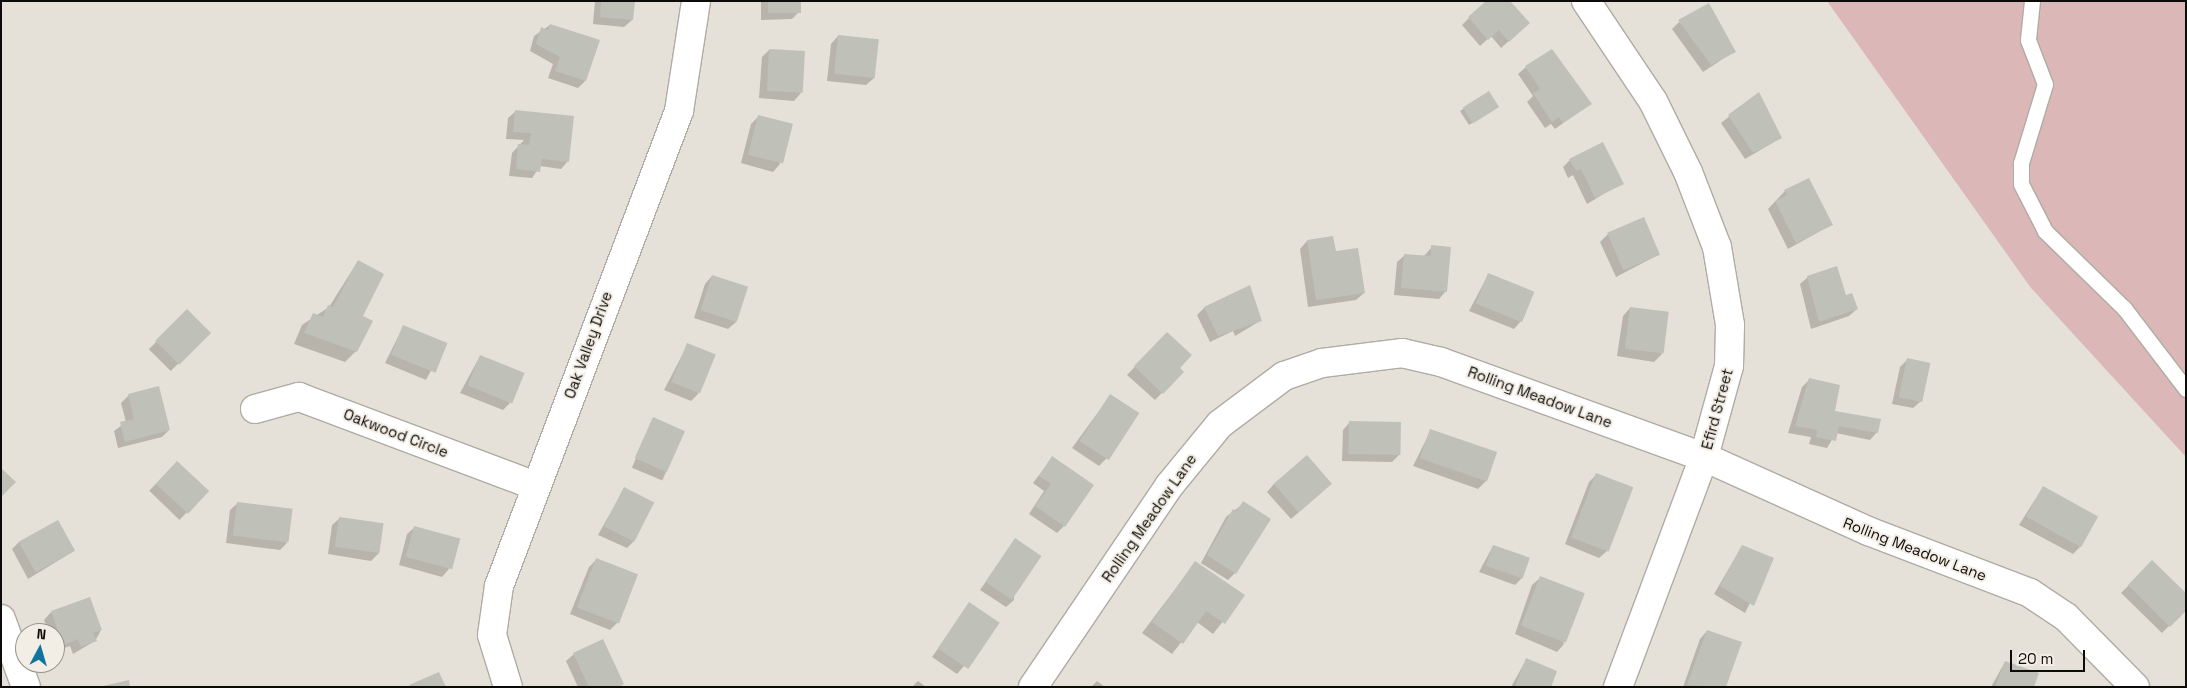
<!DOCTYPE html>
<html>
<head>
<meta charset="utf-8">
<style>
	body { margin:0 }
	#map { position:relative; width:2187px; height:688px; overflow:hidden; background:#e6e1d8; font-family:"Space Grotesk",sans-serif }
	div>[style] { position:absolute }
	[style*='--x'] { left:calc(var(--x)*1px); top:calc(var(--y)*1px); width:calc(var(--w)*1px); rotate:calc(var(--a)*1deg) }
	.green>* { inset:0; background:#dcb7b8 }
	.shadow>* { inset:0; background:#0003; transform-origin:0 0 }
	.building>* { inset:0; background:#bfc0b7; transform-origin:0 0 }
	.roads { filter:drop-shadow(1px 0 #b0aba3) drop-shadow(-1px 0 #b0aba3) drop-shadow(0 1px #b0aba3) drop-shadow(0 -1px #b0aba3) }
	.lane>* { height:15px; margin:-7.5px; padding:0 7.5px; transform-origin:7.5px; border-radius:7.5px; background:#fff }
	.street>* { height:28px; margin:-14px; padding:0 14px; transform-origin:14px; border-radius:14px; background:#fff }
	span { translate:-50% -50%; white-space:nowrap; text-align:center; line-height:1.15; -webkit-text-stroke:4px #f3eee5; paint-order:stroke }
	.street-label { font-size:15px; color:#0d0b09 }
	.frame { position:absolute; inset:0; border:2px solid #0d0b09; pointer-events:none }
	.north { position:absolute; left:15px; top:623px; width:50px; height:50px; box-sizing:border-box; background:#f3eee5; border:1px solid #97938d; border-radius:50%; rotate:6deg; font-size:14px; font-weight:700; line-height:20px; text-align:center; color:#0d0b09 }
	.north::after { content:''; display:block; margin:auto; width:18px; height:22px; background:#0f74a0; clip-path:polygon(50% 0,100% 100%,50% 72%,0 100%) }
	.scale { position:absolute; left:2010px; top:650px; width:75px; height:22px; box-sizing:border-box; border:2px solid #0d0b09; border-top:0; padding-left:6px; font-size:15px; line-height:18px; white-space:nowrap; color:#0d0b09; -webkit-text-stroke:4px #f3eee5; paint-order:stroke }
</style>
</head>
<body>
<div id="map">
	<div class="green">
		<div style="clip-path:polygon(1827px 1px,2186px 1px,2186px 457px,2031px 288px)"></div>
	</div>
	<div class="shadow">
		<div style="clip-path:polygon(595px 1px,634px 1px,632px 20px,624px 27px,593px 24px)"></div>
		<div style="clip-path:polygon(761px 1px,799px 1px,799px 12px,792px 19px,761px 20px)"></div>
		<div style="clip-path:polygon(1469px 18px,1521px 30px,1501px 48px,1491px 36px,1480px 46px,1462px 25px)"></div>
		<div style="clip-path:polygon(1679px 22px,1735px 51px,1703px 72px,1672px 29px)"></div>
		<div style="clip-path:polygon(550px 25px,585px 81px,578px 88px,548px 78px,553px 64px,530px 51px,534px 36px)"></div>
		<div style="clip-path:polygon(838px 36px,874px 78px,866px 85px,827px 81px,831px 44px)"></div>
		<div style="clip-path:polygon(769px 50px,801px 93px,794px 101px,759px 98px,762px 57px)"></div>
		<div style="clip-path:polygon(1526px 67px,1590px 104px,1555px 129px,1551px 124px,1545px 128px,1527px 102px,1533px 96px,1518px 74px)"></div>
		<div style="clip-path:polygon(1488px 93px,1494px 110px,1469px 125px,1460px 111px)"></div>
		<div style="clip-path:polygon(1758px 94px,1781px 138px,1745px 159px,1721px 123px)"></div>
		<div style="clip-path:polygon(516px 111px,568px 161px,561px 169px,540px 166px,532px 178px,509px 176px,512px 153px,524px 140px,506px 139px,508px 118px)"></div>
		<div style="clip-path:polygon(759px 116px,780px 164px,773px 172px,741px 163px,751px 124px)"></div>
		<div style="clip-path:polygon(1570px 160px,1622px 183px,1587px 204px,1573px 175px,1568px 178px,1563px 167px)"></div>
		<div style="clip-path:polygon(1785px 191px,1831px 225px,1788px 249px,1768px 209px)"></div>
		<div style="clip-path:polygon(1608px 234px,1658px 255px,1616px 277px,1600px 242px)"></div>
		<div style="clip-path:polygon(1307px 241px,1335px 253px,1364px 293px,1356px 300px,1308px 307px,1300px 249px)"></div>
		<div style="clip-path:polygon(1432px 247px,1446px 291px,1439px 299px,1394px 295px,1397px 262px,1405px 255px,1424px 256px)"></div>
		<div style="clip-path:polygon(358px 261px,362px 317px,356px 351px,345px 362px,294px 344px,302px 325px,329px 307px)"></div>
		<div style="clip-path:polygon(1488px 275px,1521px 321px,1514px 329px,1469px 311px)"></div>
		<div style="clip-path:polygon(712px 276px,747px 288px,736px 322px,728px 329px,694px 318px,705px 284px)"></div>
		<div style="clip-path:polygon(1808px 277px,1846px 296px,1857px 309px,1849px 316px,1811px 329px,1800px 284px)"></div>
		<div style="clip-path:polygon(1204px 308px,1260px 321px,1235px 336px,1233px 331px,1210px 342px,1197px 315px)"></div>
		<div style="clip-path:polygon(1630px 308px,1662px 354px,1654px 362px,1617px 356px,1623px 316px)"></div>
		<div style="left:187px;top:311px;width:31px;height:54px;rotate:45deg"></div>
		<div style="clip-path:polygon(403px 327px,445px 344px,426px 380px,385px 363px)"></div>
		<div style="clip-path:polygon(1167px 333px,1182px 372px,1155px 400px,1127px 375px)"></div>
		<div style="clip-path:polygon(688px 344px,698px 394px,691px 401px,664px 390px)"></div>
		<div style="clip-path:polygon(480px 356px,510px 403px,503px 410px,460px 393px)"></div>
		<div style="clip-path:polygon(1907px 360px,1921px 401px,1913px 408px,1892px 404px,1900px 367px)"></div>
		<div style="clip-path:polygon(1809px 380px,1834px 412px,1877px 432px,1870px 440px,1836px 433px,1827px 448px,1809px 444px,1811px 437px,1788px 433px,1802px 387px)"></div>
		<div style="clip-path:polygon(129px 395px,169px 430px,162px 437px,118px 448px,114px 431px,126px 422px,121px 403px)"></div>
		<div style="clip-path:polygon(1110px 396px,1106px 459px,1099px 466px,1072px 448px)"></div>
		<div style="left:653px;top:418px;width:33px;height:54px;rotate:23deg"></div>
		<div style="clip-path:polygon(1350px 422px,1399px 455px,1392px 462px,1342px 461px,1343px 430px)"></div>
		<div style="clip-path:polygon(1431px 430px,1486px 481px,1478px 489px,1413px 466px)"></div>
		<div style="clip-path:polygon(1052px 458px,1064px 526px,1057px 533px,1029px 514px,1044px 491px,1033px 483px)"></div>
		<div style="left:177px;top:462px;width:42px;height:40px;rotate:44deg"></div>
		<div style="clip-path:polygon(1597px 474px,1631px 488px,1607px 551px,1599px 558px,1565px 544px,1589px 482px)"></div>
		<div style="clip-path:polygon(1274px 484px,1323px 491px,1291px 519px,1267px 492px)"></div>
		<div style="clip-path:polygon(2043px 487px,2080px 547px,2073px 554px,2019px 525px)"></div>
		<div style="clip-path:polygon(624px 489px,634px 541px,627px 548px,598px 535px)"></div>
		<div style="clip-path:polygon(238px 503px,287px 543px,280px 550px,226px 543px,230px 510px)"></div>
		<div style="clip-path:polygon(1244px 503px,1235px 573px,1228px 580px,1201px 563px,1226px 517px)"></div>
		<div style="clip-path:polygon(340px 518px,379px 553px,371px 561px,328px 554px,332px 525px)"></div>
		<div style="clip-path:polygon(415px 527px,449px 569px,442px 577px,399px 565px,407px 534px)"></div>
		<div style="clip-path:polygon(1015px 540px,1014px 600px,1006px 607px,980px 590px)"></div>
		<div style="clip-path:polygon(19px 542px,74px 551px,28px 579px,12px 549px)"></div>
		<div style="clip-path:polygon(1493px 546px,1522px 578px,1515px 585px,1479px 572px)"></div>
		<div style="clip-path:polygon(1742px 546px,1772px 559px,1745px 613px,1714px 594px)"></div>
		<div style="clip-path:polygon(596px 560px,636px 575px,618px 622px,610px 630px,570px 614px,589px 567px)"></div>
		<div style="clip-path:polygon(2152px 562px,2186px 609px,2162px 633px,2121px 593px)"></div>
		<div style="clip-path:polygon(1195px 563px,1243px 596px,1213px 634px,1197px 622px,1172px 654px,1142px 633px)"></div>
		<div style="clip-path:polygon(1540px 578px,1564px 644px,1557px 652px,1515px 634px,1532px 585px)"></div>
		<div style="clip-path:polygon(970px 604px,964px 666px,957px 674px,932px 657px)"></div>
		<div style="clip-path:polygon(51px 612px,101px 630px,95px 641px,73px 654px,70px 646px,55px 651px,55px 633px,49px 633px,44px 620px)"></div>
		<div style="clip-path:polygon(1707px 631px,1724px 687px,1683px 687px,1700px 639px)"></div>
		<div style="clip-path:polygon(574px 654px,623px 684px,578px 687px,566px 661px)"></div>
		<div style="clip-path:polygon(1526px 660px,1556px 672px,1551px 687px,1511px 687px)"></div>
		<div style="clip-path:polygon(2005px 662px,2032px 687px,1991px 687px)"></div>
		<div style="clip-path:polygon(918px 681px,926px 687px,912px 687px)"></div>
		<div style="clip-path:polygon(1097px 681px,1105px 687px,1091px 687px)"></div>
	</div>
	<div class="building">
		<div style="clip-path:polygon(601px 1px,635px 1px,633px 20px,600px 17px)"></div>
		<div style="left:768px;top:1px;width:33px;height:12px"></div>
		<div style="clip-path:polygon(1486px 1px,1510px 1px,1530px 23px,1509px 42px,1499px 30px,1488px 40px,1468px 17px)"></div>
		<div style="clip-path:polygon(1709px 3px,1736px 52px,1711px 65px,1678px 20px)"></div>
		<div style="clip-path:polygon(550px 24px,600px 40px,586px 81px,555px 71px,560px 57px,536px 44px,541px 27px,548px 30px)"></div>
		<div style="left:838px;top:35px;width:41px;height:39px;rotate:6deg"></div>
		<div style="left:769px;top:49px;width:36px;height:42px;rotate:3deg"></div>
		<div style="clip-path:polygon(1552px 49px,1592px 104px,1563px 123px,1559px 117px,1552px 122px,1533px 93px,1540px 89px,1525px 66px)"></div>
		<div style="left:1489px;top:91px;width:19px;height:31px;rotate:58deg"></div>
		<div style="clip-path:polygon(1759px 92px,1782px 138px,1753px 153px,1728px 115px)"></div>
		<div style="clip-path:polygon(515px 110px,574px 116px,569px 162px,542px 159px,540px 172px,516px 169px,518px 144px,529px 145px,531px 133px,513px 132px)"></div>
		<div style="left:758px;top:115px;width:36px;height:41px;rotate:14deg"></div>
		<div style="clip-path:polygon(1603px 142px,1624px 184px,1595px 198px,1581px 169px,1576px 171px,1569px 159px)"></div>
		<div style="clip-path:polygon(1809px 178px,1833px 225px,1796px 243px,1775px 201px,1787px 195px,1784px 190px)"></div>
		<div style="left:1644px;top:217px;width:41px;height:40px;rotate:67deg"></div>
		<div style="clip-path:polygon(1333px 236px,1336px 251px,1358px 248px,1365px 293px,1316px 300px,1307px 240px)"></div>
		<div style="clip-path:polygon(1431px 245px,1451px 247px,1447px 292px,1401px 288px,1404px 254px,1431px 256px)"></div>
		<div style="clip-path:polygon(358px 260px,384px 274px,363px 316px,373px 321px,357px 352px,304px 333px,313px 313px,323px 317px,328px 305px,333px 307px)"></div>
		<div style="clip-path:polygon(1837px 266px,1846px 295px,1852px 293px,1858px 309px,1819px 322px,1807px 276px)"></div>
		<div style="left:1488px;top:273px;width:50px;height:33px;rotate:22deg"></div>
		<div style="left:712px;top:275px;width:38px;height:37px;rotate:18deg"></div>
		<div style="clip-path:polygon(1250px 285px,1262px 321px,1218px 336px,1204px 307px)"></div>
		<div style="left:1630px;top:307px;width:39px;height:42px;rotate:7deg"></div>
		<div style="left:187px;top:309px;width:34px;height:45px;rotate:45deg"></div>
		<div style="left:403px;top:325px;width:48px;height:32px;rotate:22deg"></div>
		<div style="clip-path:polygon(1167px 332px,1192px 355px,1180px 368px,1184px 372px,1163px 394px,1134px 366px)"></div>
		<div style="left:687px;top:343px;width:31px;height:42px;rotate:22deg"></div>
		<div style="left:480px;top:355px;width:48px;height:33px;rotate:22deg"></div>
		<div style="left:1907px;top:358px;width:24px;height:40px;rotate:12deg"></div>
		<div style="clip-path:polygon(1809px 378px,1840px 385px,1835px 411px,1881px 419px,1878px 433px,1839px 426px,1836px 441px,1816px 437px,1817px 430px,1795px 426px)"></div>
		<div style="clip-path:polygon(159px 386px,170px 430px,125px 442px,120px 422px,134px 419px,128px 394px)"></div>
		<div style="left:1110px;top:394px;width:35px;height:56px;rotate:33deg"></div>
		<div style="left:653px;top:417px;width:35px;height:45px;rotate:24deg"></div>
		<div style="left:1349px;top:421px;width:52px;height:33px;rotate:1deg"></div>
		<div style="left:1430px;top:429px;width:71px;height:31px;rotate:19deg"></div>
		<div style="left:1307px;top:455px;width:38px;height:44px;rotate:49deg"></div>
		<div style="clip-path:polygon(1052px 456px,1094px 485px,1065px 527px,1035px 506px,1051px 484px,1039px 476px)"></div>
		<div style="left:177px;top:461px;width:44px;height:31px;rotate:43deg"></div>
		<div style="clip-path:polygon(1px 468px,16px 482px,1px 497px)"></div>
		<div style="left:1596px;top:473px;width:40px;height:69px;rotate:21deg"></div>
		<div style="left:2043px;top:486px;width:63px;height:35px;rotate:29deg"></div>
		<div style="left:624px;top:487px;width:34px;height:44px;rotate:27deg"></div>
		<div style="clip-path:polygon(1243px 501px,1271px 519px,1236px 574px,1207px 555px,1233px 509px,1237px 511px)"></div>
		<div style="left:237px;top:502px;width:56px;height:34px;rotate:7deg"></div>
		<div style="left:339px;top:517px;width:45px;height:30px;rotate:8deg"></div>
		<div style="left:58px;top:520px;width:35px;height:45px;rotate:61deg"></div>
		<div style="left:414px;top:526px;width:48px;height:32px;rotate:15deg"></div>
		<div style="left:1015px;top:538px;width:32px;height:53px;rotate:34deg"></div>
		<div style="left:1493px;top:545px;width:39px;height:22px;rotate:19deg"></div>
		<div style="clip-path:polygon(1742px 545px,1774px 558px,1754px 606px,1720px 586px)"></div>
		<div style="left:596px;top:558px;width:45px;height:53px;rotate:21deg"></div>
		<div style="clip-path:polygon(2152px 560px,2186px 593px,2186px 611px,2170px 627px,2128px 585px)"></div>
		<div style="clip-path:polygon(1195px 561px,1245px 595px,1225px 624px,1206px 611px,1183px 644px,1152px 622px)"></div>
		<div style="left:1540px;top:576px;width:48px;height:53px;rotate:21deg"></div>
		<div style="clip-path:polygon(90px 597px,102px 630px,93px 633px,97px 641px,81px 647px,78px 639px,63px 645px,51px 611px)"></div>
		<div style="left:969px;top:602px;width:37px;height:56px;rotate:34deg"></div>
		<div style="clip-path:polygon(1707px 630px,1742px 642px,1726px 687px,1687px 685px)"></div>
		<div style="clip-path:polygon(603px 639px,624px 684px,619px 687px,589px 687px,573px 653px)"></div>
		<div style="clip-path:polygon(1526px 658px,1557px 671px,1551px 687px,1515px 687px)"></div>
		<div style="clip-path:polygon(2005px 661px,2039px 673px,2034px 687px,1995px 687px)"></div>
		<div style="clip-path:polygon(439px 672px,446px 687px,410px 687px,409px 685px)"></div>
		<div style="clip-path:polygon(129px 680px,130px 687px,103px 687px,103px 686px)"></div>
	</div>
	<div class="roads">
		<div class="lane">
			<div style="--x:2032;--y:1;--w:39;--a:96"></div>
			<div style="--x:2028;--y:40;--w:47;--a:68.9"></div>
			<div style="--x:2045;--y:84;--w:83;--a:106.9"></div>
			<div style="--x:2021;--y:163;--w:21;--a:90"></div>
			<div style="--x:2021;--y:184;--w:53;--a:62.9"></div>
			<div style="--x:2045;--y:231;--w:110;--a:44.3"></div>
			<div style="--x:2124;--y:308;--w:102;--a:52.6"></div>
		</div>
		<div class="street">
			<div style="--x:1586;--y:1;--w:120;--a:56.2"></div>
			<div style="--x:1653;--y:101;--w:79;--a:63.8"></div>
			<div style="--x:1688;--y:172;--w:80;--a:68.9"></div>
			<div style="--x:1717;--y:247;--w:79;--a:80.5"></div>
			<div style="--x:1730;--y:325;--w:41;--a:91.4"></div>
			<div style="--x:1729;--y:366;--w:94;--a:105.4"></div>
			<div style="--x:1704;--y:457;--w:246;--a:110.5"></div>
			<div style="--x:255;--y:409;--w:46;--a:-15.3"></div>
			<div style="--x:299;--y:397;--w:253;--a:20.6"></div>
			<div style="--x:1;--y:619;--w:72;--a:69.8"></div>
			<div style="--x:508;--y:687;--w:54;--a:-107.1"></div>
			<div style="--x:492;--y:635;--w:49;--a:-81.9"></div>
			<div style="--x:499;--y:586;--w:508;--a:-69.25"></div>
			<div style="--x:679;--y:111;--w:111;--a:-81.2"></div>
			<div style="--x:1033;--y:687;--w:243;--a:-55.9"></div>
			<div style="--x:1169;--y:486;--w:80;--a:-50.6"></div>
			<div style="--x:1220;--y:424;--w:80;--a:-36.9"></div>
			<div style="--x:1284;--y:376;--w:40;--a:-18.9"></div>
			<div style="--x:1322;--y:363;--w:81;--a:-7.1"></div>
			<div style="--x:1402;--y:353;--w:40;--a:13"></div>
			<div style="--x:1441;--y:362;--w:280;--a:19.9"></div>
			<div style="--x:1704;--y:457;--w:180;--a:24.3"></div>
			<div style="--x:1868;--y:531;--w:173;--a:20.9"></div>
			<div style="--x:2030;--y:593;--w:43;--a:33.7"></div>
			<div style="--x:2066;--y:617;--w:98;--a:45.4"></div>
		</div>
	</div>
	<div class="street-label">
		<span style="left:588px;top:345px;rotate:-70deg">Oak Valley Drive</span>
		<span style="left:1540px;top:397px;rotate:20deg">Rolling Meadow Lane</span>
		<span style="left:1717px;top:409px;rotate:-75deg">Efird Street</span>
		<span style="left:396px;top:433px;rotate:21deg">Oakwood Circle</span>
		<span style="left:1149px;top:518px;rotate:-55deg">Rolling Meadow Lane</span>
		<span style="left:1915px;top:549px;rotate:21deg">Rolling Meadow Lane</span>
	</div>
	<div class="frame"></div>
	<div class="north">N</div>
	<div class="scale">20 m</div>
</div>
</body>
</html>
